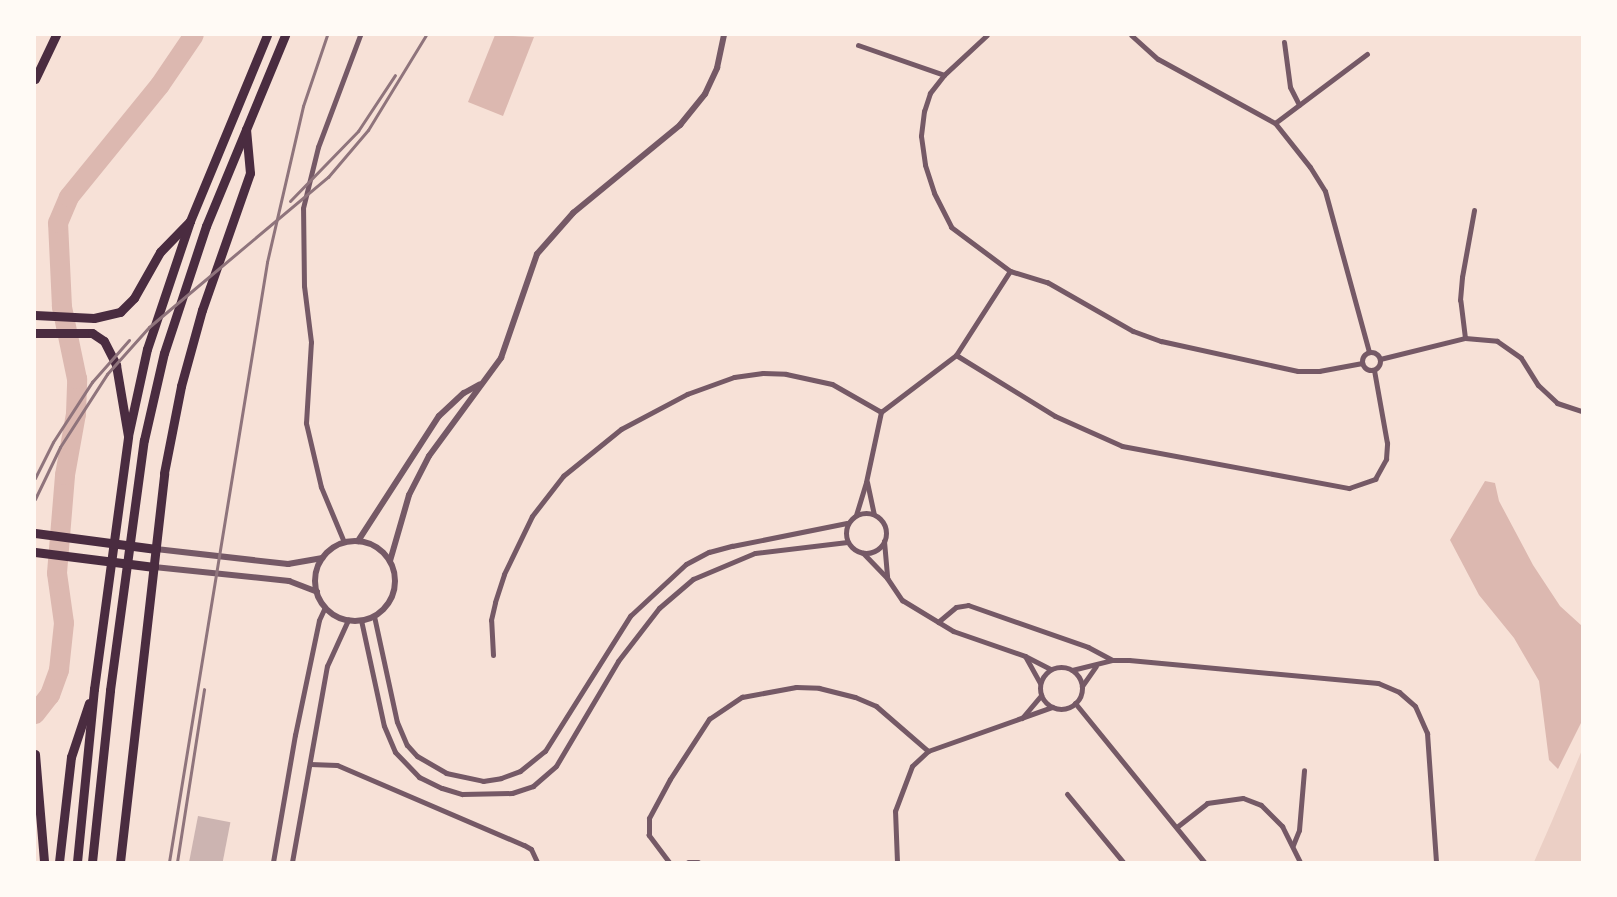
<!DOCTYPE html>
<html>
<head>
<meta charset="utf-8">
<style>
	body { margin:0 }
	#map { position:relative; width:1617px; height:897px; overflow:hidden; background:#f7e1d7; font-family:"Work Sans",sans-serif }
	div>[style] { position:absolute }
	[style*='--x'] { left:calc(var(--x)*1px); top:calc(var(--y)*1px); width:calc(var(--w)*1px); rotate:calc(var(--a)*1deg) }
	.green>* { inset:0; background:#ebcfc5 }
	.water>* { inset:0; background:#dcb8b0 }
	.river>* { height:20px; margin:-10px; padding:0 10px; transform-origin:10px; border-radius:10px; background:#dcb8b0 }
	.building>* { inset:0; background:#ccb4b1; transform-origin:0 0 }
	.minor>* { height:5px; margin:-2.5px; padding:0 2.5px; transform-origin:2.5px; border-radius:2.5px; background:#755966 }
	.minor>.ring { margin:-2.5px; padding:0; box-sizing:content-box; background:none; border:5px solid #755966; border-radius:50% }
	.tertiary>* { height:6px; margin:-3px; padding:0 3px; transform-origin:3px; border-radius:3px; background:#755966 }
	.tertiary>.ring { margin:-3px; padding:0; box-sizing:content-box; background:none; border:6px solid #755966; border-radius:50% }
	.trunk>* { height:9px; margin:-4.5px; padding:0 4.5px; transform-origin:4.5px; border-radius:4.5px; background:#4a2c40 }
	.motorway>* { height:9px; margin:-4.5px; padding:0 4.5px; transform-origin:4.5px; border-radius:4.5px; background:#4a2c40 }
	.rail>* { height:3px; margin:-1.5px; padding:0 1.5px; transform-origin:1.5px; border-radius:1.5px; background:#8f747c }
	span { translate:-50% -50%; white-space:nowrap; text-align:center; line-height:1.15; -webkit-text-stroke:4.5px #fffaf5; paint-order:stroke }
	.frame { position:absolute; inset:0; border:36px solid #fffaf5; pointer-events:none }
</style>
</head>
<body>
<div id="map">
	<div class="green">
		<div style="clip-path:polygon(1582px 750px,1582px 862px,1534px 862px,1552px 821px)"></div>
	</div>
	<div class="water">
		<div style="clip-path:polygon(495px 35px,534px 37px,503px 116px,468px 102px)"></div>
		<div style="clip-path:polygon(1485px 481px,1495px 483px,1499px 501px,1533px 565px,1560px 606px,1582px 626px,1582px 721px,1558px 769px,1549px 760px,1539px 681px,1514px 638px,1479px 595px,1450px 540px)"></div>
	</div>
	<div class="river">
		<div style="--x:35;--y:714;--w:24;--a:-52"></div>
		<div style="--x:50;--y:695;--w:27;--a:-70"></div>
		<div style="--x:59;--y:670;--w:47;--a:-83.9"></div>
		<div style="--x:64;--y:623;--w:50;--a:-98"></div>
		<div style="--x:57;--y:573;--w:98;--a:-85.3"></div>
		<div style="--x:65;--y:475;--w:62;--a:-79.8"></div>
		<div style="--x:76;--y:414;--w:35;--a:-88"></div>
		<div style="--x:77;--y:379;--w:74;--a:-101.8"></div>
		<div style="--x:62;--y:307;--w:84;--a:-92.7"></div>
		<div style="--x:58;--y:223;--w:28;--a:-67"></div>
		<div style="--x:69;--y:197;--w:144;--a:-50.9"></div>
		<div style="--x:160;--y:85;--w:60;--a:-55.8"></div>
	</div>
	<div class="building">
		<div style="left:198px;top:816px;width:33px;height:47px;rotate:11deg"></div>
	</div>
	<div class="minor">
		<div style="--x:987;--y:35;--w:59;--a:137.1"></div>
		<div style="--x:944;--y:75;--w:23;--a:128"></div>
		<div style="--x:930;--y:93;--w:19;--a:108"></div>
		<div style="--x:924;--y:111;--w:25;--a:97"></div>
		<div style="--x:921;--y:136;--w:29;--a:82"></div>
		<div style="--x:925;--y:165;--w:29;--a:72"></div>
		<div style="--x:934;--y:193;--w:38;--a:63"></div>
		<div style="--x:951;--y:227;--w:74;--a:36.7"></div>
		<div style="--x:1010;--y:271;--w:39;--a:17"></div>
		<div style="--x:1047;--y:282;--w:99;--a:29.7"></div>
		<div style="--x:1133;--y:331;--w:30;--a:20"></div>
		<div style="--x:1161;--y:341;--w:140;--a:12.4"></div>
		<div style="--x:1298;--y:371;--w:21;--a:0"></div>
		<div style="--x:1319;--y:371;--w:44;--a:-10.5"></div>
		<div style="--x:1131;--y:35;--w:36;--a:42"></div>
		<div style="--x:1158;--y:59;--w:133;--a:28.7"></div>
		<div style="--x:1275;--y:123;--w:56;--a:51.5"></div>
		<div style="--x:1310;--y:167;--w:28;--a:58"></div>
		<div style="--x:1325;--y:191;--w:167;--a:74.7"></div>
		<div style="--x:1284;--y:42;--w:45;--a:82.4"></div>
		<div style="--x:1290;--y:87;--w:20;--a:63"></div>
		<div style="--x:858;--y:45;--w:91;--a:19.2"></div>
		<div style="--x:1275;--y:123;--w:115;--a:-36.9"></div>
		<div style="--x:1465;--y:338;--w:38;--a:-97"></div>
		<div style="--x:1460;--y:300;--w:23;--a:-85"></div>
		<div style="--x:1462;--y:277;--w:68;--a:-79.8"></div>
		<div class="ring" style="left:1362px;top:352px;width:13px;height:13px"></div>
		<div style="--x:956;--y:355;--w:116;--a:31.6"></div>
		<div style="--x:1055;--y:416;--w:73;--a:24.1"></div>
		<div style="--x:1122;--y:446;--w:231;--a:10.5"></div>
		<div style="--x:1349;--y:488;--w:28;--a:-19"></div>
		<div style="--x:1375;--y:479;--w:23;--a:-61"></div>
		<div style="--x:1386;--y:459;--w:16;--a:-86"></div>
		<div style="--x:1387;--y:443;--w:74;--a:-100.1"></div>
		<div style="--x:1380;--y:359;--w:88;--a:-13.9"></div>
		<div style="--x:1465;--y:338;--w:32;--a:5"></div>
		<div style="--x:1497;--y:341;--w:29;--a:35"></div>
		<div style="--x:1521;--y:358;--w:32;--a:58"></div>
		<div style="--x:1538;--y:385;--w:26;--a:43"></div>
		<div style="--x:1557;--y:403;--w:26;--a:18"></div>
		<div style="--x:867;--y:482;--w:33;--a:78"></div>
		<div class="ring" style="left:846px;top:513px;width:35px;height:35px"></div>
		<div style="--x:856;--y:515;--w:34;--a:-73"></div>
		<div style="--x:866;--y:482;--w:72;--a:-77.9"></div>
		<div style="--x:881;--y:412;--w:94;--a:-37.2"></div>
		<div style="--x:956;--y:355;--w:100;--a:-57.3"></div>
		<div style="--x:884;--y:541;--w:36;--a:85"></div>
		<div style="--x:344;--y:542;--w:60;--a:-112.7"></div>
		<div style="--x:321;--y:487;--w:66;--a:-103.2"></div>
		<div style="--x:306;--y:423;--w:81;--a:-86.5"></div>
		<div style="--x:311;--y:342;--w:56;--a:-97.1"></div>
		<div style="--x:304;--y:286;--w:78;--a:-90.7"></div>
		<div style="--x:303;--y:208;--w:63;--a:-76.2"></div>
		<div style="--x:318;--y:147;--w:120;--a:-69.4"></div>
		<div style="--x:863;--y:553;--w:35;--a:46"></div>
		<div style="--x:887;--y:578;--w:27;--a:56"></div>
		<div style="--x:902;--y:600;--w:60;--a:31.3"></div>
		<div style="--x:953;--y:631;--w:76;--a:19.1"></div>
		<div style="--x:1025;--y:656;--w:29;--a:27"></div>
		<div style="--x:374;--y:616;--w:108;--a:77.8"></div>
		<div style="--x:397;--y:722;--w:25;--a:67"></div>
		<div style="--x:407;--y:745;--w:15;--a:48"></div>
		<div style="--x:417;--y:756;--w:34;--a:30"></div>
		<div style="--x:446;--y:773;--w:38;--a:12"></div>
		<div style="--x:483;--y:781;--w:18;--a:-9"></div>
		<div style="--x:501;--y:778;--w:20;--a:-20"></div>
		<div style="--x:520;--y:771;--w:32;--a:-39"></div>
		<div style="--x:545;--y:751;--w:160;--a:-57.8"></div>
		<div style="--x:630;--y:616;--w:76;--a:-42.9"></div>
		<div style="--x:686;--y:564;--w:26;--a:-28"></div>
		<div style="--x:709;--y:552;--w:24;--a:-15"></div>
		<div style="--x:732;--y:546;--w:117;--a:-11.3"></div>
		<div style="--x:361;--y:620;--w:108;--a:77.8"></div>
		<div style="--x:384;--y:726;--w:28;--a:67"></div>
		<div style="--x:395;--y:752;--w:35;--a:46"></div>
		<div style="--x:419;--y:777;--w:25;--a:26"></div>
		<div style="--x:442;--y:788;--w:21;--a:17"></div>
		<div style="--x:462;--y:794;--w:50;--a:-1.1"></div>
		<div style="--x:512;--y:793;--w:22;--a:-18"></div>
		<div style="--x:533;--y:786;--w:30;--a:-41"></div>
		<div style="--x:556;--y:766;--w:122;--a:-59.4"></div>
		<div style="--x:618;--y:661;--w:67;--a:-52.3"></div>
		<div style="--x:659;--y:608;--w:45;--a:-40.5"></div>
		<div style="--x:693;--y:579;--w:67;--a:-22.8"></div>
		<div style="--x:755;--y:553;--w:93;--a:-6.8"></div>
		<div style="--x:938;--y:622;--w:23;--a:-40"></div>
		<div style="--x:956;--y:607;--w:12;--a:-9"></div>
		<div style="--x:968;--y:605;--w:127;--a:19.3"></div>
		<div style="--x:1088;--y:647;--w:27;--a:28"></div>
		<div style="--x:493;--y:655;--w:35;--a:-93"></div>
		<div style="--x:491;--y:620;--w:18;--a:-77"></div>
		<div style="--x:495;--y:602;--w:29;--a:-72"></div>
		<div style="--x:504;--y:574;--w:64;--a:-64.2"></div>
		<div style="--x:532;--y:516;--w:51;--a:-52.2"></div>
		<div style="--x:563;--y:476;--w:75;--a:-39"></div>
		<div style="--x:621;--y:429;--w:75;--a:-27.9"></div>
		<div style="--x:687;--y:394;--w:50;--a:-19.9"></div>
		<div style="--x:734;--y:377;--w:29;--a:-8"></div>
		<div style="--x:763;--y:373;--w:23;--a:2"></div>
		<div style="--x:786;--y:374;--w:47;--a:12.3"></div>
		<div style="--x:832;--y:384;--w:56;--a:29.7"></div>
		<div style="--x:1025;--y:656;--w:31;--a:61"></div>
		<div class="ring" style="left:1040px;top:667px;width:37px;height:37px"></div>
		<div style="--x:1072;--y:670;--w:41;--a:-14"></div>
		<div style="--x:1112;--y:660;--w:17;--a:0"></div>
		<div style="--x:1129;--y:660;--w:250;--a:5.3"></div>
		<div style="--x:1378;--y:683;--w:23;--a:23"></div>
		<div style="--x:1399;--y:692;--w:21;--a:41"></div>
		<div style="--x:1415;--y:706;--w:30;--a:66"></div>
		<div style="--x:1427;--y:733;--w:129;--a:86"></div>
		<div style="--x:1082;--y:686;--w:24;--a:-55"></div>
		<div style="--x:1075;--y:703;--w:205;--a:50.9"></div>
		<div style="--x:1022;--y:718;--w:30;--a:-50"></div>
		<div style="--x:310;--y:764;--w:27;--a:2"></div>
		<div style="--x:337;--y:765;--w:203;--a:23.2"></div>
		<div style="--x:524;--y:845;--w:8;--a:30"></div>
		<div style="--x:531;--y:849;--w:14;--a:65"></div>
		<div style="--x:1067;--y:794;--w:88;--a:50.5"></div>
		<div style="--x:1178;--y:826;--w:37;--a:-38"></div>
		<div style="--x:1207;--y:803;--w:36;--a:-8"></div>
		<div style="--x:1243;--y:798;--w:19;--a:21"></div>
		<div style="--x:1261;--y:805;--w:30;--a:45"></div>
		<div style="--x:1282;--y:826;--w:40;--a:63.4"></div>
		<div style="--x:1293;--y:845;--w:16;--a:-68"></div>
		<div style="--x:1299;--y:830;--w:60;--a:-85.2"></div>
		<div style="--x:273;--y:862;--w:129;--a:-80.2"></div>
		<div style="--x:295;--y:735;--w:117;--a:-78.2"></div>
		<div style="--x:319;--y:620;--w:14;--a:-65"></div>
		<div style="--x:292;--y:862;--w:199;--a:-79.9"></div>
		<div style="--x:327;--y:666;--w:51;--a:-65.5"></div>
		<div style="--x:669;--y:862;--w:34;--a:-127"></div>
		<div style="--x:649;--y:835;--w:17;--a:-90"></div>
		<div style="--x:649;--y:818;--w:44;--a:-61.7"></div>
		<div style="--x:670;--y:779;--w:72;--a:-57"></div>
		<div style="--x:709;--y:719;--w:40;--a:-34"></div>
		<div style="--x:742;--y:697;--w:55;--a:-10.5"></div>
		<div style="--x:796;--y:687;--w:23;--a:2"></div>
		<div style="--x:819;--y:688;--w:37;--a:14"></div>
		<div style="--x:855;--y:697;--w:23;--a:23"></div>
		<div style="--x:876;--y:706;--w:69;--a:40.9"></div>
		<div style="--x:688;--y:862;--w:10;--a:0"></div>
		<div style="--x:897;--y:862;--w:51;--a:-92.2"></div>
		<div style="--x:895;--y:811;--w:48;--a:-69.3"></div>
		<div style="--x:912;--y:766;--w:22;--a:-43"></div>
		<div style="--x:928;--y:751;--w:132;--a:-19.5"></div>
	</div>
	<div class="tertiary">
		<div style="--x:358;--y:541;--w:149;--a:-57.1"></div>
		<div style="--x:439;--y:416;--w:34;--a:-43"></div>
		<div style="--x:464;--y:393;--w:18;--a:-29"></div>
		<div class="ring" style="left:315px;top:541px;width:74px;height:74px"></div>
		<div style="--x:156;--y:549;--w:133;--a:6.5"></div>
		<div style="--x:288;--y:564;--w:35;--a:-10"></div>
		<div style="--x:390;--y:561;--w:69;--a:-73.9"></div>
		<div style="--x:409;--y:495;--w:44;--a:-62.9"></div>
		<div style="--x:429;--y:456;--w:122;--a:-53.7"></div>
		<div style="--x:501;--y:358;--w:110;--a:-70.9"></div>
		<div style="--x:537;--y:254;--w:55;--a:-48.7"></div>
		<div style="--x:573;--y:213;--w:139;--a:-39.4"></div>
		<div style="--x:680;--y:125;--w:40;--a:-51"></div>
		<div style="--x:705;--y:94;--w:29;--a:-65"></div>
		<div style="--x:717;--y:68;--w:34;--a:-78"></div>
		<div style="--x:154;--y:567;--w:136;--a:5.9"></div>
		<div style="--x:289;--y:581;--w:30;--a:21"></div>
	</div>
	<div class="trunk">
		<div style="--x:59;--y:862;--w:106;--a:-83.5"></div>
		<div style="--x:71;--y:757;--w:57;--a:-71.6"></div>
		<div style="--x:77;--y:862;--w:174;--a:-84.4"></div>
		<div style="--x:94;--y:689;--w:255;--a:-82.3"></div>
		<div style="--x:128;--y:436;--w:89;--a:-77.7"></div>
		<div style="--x:147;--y:349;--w:135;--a:-71.4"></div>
		<div style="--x:190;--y:221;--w:201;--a:-67.5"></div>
		<div style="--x:92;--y:862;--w:173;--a:-84"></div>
		<div style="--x:110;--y:690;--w:252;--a:-82.3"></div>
		<div style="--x:144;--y:440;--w:89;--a:-77.1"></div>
		<div style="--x:164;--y:353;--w:134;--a:-71.7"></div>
		<div style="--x:206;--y:226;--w:207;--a:-67.5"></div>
		<div style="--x:120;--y:862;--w:391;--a:-83.5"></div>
		<div style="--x:164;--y:473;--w:89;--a:-78.9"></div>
		<div style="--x:181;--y:386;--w:79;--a:-74.6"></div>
		<div style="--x:202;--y:310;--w:145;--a:-70.7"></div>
		<div style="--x:250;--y:173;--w:44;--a:-95.2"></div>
	</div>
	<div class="motorway">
		<div style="--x:35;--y:79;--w:49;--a:-64.5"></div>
		<div style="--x:35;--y:315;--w:59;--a:2.9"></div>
		<div style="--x:94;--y:318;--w:27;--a:-13"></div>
		<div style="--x:120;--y:312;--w:20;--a:-45"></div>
		<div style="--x:134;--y:298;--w:53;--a:-60.5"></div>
		<div style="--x:160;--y:252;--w:43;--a:-45.9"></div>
		<div style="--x:35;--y:333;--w:57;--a:0"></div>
		<div style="--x:92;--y:333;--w:14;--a:34"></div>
		<div style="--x:104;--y:341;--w:27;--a:63"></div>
		<div style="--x:116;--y:365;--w:72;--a:80.4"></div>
		<div style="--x:35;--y:533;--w:122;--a:7.5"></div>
		<div style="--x:35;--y:552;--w:120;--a:7.2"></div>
		<div style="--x:35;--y:754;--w:108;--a:85.2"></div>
	</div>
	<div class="rail">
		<div style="--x:290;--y:201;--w:98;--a:-45.8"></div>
		<div style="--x:358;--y:131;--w:67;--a:-56.5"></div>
		<div style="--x:35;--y:478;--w:40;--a:-63.4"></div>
		<div style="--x:53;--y:442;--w:72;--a:-57"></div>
		<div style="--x:92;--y:382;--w:56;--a:-48.6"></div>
		<div style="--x:35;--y:499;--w:58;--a:-64.3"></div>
		<div style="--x:60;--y:447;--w:87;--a:-57.2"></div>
		<div style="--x:107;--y:374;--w:63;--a:-48.2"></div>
		<div style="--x:149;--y:327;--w:234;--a:-40"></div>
		<div style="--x:328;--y:177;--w:62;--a:-49.6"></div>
		<div style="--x:368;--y:130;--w:111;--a:-58.6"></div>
		<div style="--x:169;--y:862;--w:608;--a:-80.72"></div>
		<div style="--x:267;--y:262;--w:160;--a:-77"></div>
		<div style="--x:303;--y:106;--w:75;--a:-71.3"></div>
		<div style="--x:177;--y:862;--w:175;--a:-81.1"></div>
	</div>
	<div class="frame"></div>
</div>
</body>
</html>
